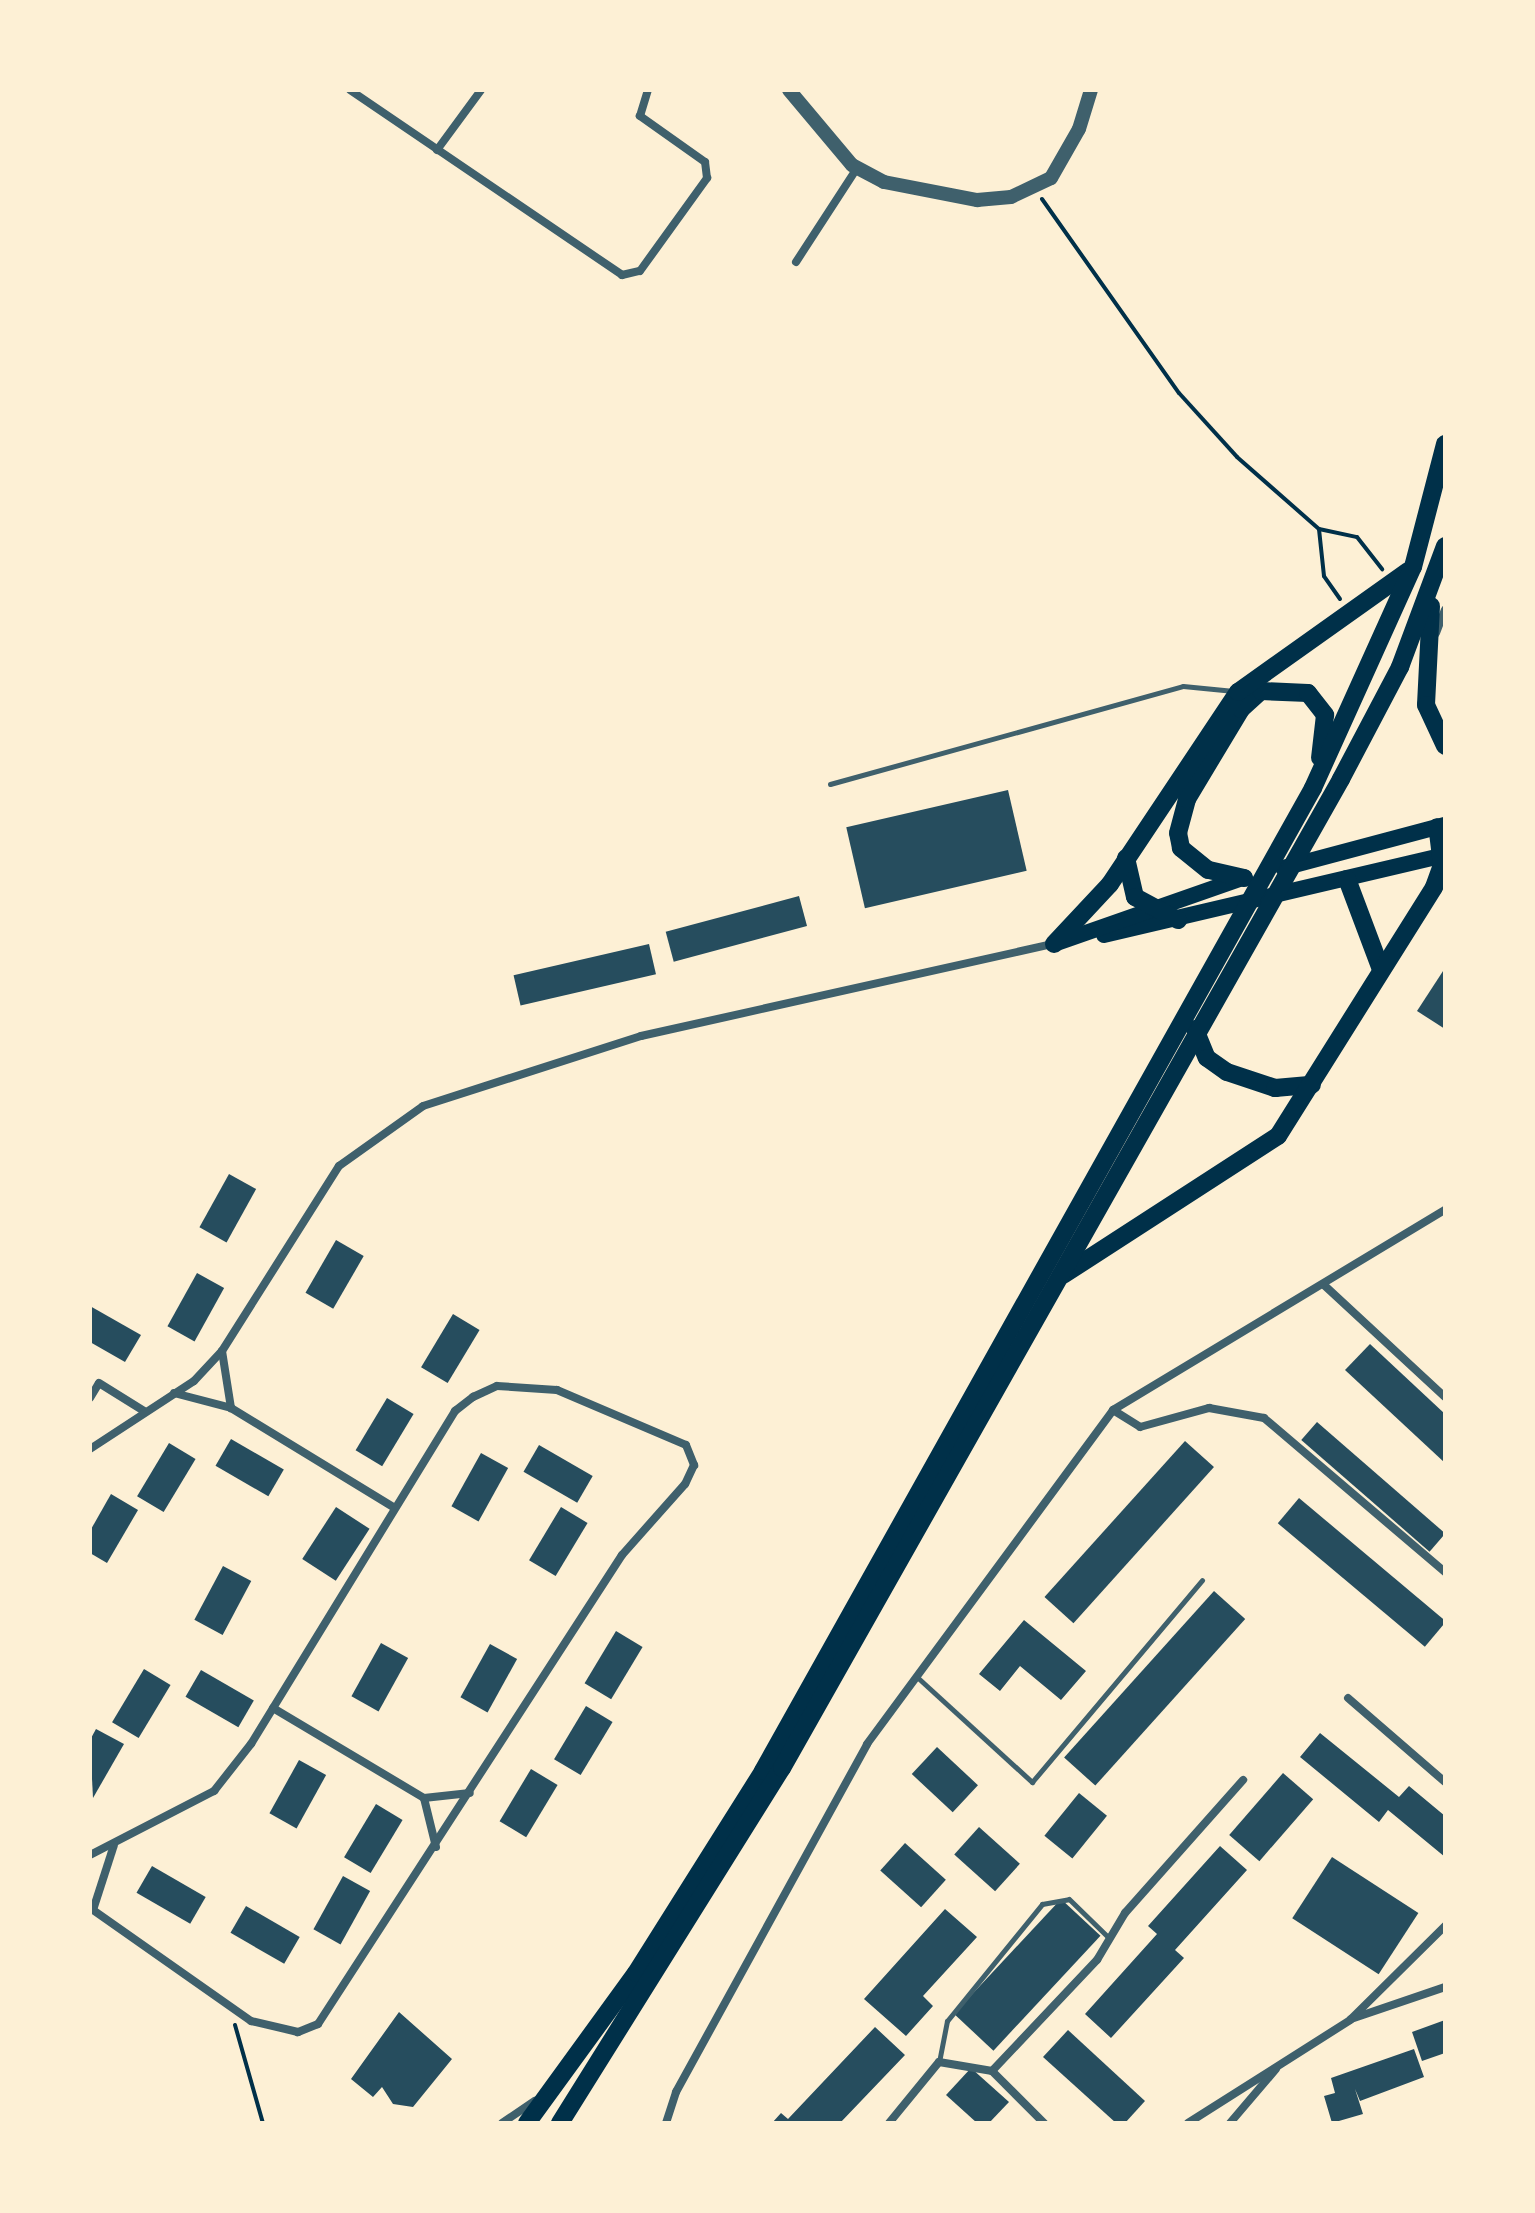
<!DOCTYPE html>
<html>
<head>
<meta charset="utf-8">
<style>
	body { margin:0 }
	#map { position:relative; width:1535px; height:2213px; overflow:hidden; background:#fdf0d5; font-family:Karla,sans-serif }
	div>[style] { position:absolute }
	[style*='--x'] { left:calc(var(--x)*1px); top:calc(var(--y)*1px); width:calc(var(--w)*1px); rotate:calc(var(--a)*1deg) }
	.building>* { inset:0; background:#264d5e; transform-origin:0 0 }
	.path>* { height:4px; margin:-2px; padding:0 2px; transform-origin:2px; border-radius:2px; background:#003049 }
	.service>* { height:5px; margin:-2.5px; padding:0 2.5px; transform-origin:2.5px; border-radius:2.5px; background:#3f606c }
	.minor>* { height:8px; margin:-4px; padding:0 4px; transform-origin:4px; border-radius:4px; background:#3f606c }
	.tertiary>* { height:14px; margin:-7px; padding:0 7px; transform-origin:7px; border-radius:7px; background:#3f606c }
	.primary>* { height:16px; margin:-8px; padding:0 8px; transform-origin:8px; border-radius:8px; background:#003049 }
	.trunk>* { height:18px; margin:-9px; padding:0 9px; transform-origin:9px; border-radius:9px; background:#003049 }
	span { translate:-50% -50%; white-space:nowrap; text-align:center; line-height:1.15; -webkit-text-stroke:8px #fdf0d5; paint-order:stroke }
	.frame { position:absolute; inset:0; border:92px solid #fdf0d5; pointer-events:none }
</style>
</head>
<body>
<div id="map">
	<div class="building">
		<div style="left:1008px;top:790px;width:83px;height:166px;rotate:77deg"></div>
		<div style="left:799px;top:896px;width:31px;height:138px;rotate:75deg"></div>
		<div style="left:649px;top:944px;width:31px;height:139px;rotate:77deg"></div>
		<div style="clip-path:polygon(1445px 968px,1445px 1029px,1417px 1011px)"></div>
		<div style="left:229px;top:1174px;width:31px;height:61px;rotate:29deg"></div>
		<div style="left:336px;top:1240px;width:32px;height:61px;rotate:30deg"></div>
		<div style="left:197px;top:1273px;width:31px;height:61px;rotate:29deg"></div>
		<div style="clip-path:polygon(90px 1306px,141px 1335px,125px 1362px,90px 1342px)"></div>
		<div style="left:453px;top:1314px;width:31px;height:62px;rotate:31deg"></div>
		<div style="clip-path:polygon(1370px 1344px,1445px 1414px,1445px 1463px,1345px 1370px)"></div>
		<div style="left:387px;top:1398px;width:31px;height:61px;rotate:31deg"></div>
		<div style="left:1317px;top:1422px;width:170px;height:24px;rotate:41deg"></div>
		<div style="left:231px;top:1439px;width:61px;height:31px;rotate:30deg"></div>
		<div style="left:1185px;top:1441px;width:39px;height:210px;rotate:42deg"></div>
		<div style="left:169px;top:1443px;width:31px;height:62px;rotate:31deg"></div>
		<div style="left:539px;top:1445px;width:62px;height:31px;rotate:30deg"></div>
		<div style="left:481px;top:1453px;width:31px;height:61px;rotate:29deg"></div>
		<div style="clip-path:polygon(111px 1494px,138px 1510px,107px 1563px,90px 1553px,90px 1531px)"></div>
		<div style="left:1299px;top:1498px;width:192px;height:33px;rotate:40deg"></div>
		<div style="left:336px;top:1507px;width:40px;height:62px;rotate:33deg"></div>
		<div style="left:561px;top:1507px;width:31px;height:62px;rotate:31deg"></div>
		<div style="left:223px;top:1566px;width:32px;height:61px;rotate:28deg"></div>
		<div style="left:1214px;top:1591px;width:42px;height:224px;rotate:42deg"></div>
		<div style="clip-path:polygon(1024px 1620px,1086px 1671px,1061px 1700px,1020px 1666px,1000px 1691px,979px 1674px)"></div>
		<div style="left:616px;top:1631px;width:31px;height:61px;rotate:31deg"></div>
		<div style="left:381px;top:1643px;width:31px;height:61px;rotate:29deg"></div>
		<div style="left:490px;top:1644px;width:31px;height:61px;rotate:29deg"></div>
		<div style="left:144px;top:1669px;width:31px;height:62px;rotate:31deg"></div>
		<div style="left:201px;top:1670px;width:61px;height:31px;rotate:30deg"></div>
		<div style="left:586px;top:1706px;width:31px;height:62px;rotate:31deg"></div>
		<div style="clip-path:polygon(96px 1729px,124px 1744px,93px 1798px,90px 1740px)"></div>
		<div style="clip-path:polygon(1320px 1733px,1399px 1797px,1409px 1786px,1445px 1816px,1445px 1857px,1388px 1810px,1379px 1822px,1300px 1757px)"></div>
		<div style="left:937px;top:1747px;width:56px;height:37px;rotate:43deg"></div>
		<div style="left:299px;top:1760px;width:31px;height:61px;rotate:29deg"></div>
		<div style="left:531px;top:1769px;width:31px;height:61px;rotate:31deg"></div>
		<div style="left:1283px;top:1773px;width:40px;height:82px;rotate:41deg"></div>
		<div style="left:1079px;top:1793px;width:36px;height:55px;rotate:39deg"></div>
		<div style="left:376px;top:1804px;width:31px;height:62px;rotate:31deg"></div>
		<div style="left:979px;top:1827px;width:55px;height:37px;rotate:42deg"></div>
		<div style="left:905px;top:1843px;width:55px;height:37px;rotate:42deg"></div>
		<div style="clip-path:polygon(1220px 1846px,1247px 1870px,1175px 1950px,1184px 1958px,1111px 2038px,1085px 2014px,1157px 1934px,1148px 1926px)"></div>
		<div style="left:1332px;top:1857px;width:103px;height:73px;rotate:33deg"></div>
		<div style="left:152px;top:1866px;width:62px;height:31px;rotate:30deg"></div>
		<div style="left:343px;top:1876px;width:31px;height:61px;rotate:29deg"></div>
		<div style="left:1061px;top:1899px;width:54px;height:157px;rotate:43deg"></div>
		<div style="left:246px;top:1906px;width:62px;height:31px;rotate:30deg"></div>
		<div style="clip-path:polygon(945px 1909px,977px 1937px,923px 1996px,933px 2006px,906px 2036px,864px 1999px)"></div>
		<div style="clip-path:polygon(399px 2012px,452px 2059px,413px 2107px,393px 2104px,382px 2087px,373px 2097px,351px 2079px)"></div>
		<div style="clip-path:polygon(1445px 2020px,1445px 2053px,1422px 2061px,1412px 2032px)"></div>
		<div style="clip-path:polygon(875px 2027px,905px 2055px,840px 2123px,772px 2123px,781px 2113px,788px 2119px)"></div>
		<div style="clip-path:polygon(1068px 2030px,1145px 2101px,1125px 2123px,1116px 2123px,1043px 2057px)"></div>
		<div style="clip-path:polygon(1414px 2049px,1424px 2077px,1360px 2101px,1355px 2089px,1363px 2114px,1332px 2123px,1324px 2096px,1335px 2093px,1331px 2078px)"></div>
		<div style="clip-path:polygon(971px 2068px,1009px 2102px,989px 2123px,977px 2123px,946px 2095px)"></div>
	</div>
	<div class="path">
		<div style="--x:1042;--y:199;--w:237;--a:54.8"></div>
		<div style="--x:1179;--y:393;--w:86;--a:47.8"></div>
		<div style="--x:1237;--y:457;--w:109;--a:41.3"></div>
		<div style="--x:1340;--y:599;--w:28;--a:-125"></div>
		<div style="--x:1324;--y:576;--w:47;--a:-96.1"></div>
		<div style="--x:1319;--y:529;--w:39;--a:12"></div>
		<div style="--x:1357;--y:537;--w:41;--a:52"></div>
		<div style="--x:235;--y:2025;--w:102;--a:74.1"></div>
	</div>
	<div class="service">
		<div style="--x:830;--y:784;--w:366;--a:-15.5"></div>
		<div style="--x:1183;--y:686;--w:51;--a:5.6"></div>
		<div style="--x:917;--y:1677;--w:156;--a:42.4"></div>
		<div style="--x:1032;--y:1782;--w:264;--a:-49.9"></div>
		<div style="--x:939;--y:2062;--w:42;--a:-79"></div>
		<div style="--x:947;--y:2021;--w:151;--a:-50.9"></div>
		<div style="--x:1042;--y:1904;--w:27;--a:-10"></div>
		<div style="--x:1069;--y:1899;--w:57;--a:44.3"></div>
	</div>
	<div class="minor">
		<div style="--x:350;--y:90;--w:329;--a:34.2"></div>
		<div style="--x:622;--y:275;--w:18;--a:-13"></div>
		<div style="--x:640;--y:271;--w:115;--a:-54.2"></div>
		<div style="--x:707;--y:178;--w:16;--a:-97"></div>
		<div style="--x:705;--y:162;--w:80;--a:-144.7"></div>
		<div style="--x:640;--y:116;--w:27;--a:-73"></div>
		<div style="--x:437;--y:150;--w:74;--a:-53.7"></div>
		<div style="--x:796;--y:262;--w:112;--a:-57"></div>
		<div style="--x:1436;--y:633;--w:25;--a:-69"></div>
		<div style="--x:1324;--y:1285;--w:165;--a:42.8"></div>
		<div style="--x:222;--y:1351;--w:58;--a:81"></div>
		<div style="--x:174;--y:1393;--w:59;--a:14.7"></div>
		<div style="--x:231;--y:1408;--w:190;--a:31.4"></div>
		<div style="--x:90;--y:1398;--w:17;--a:-59"></div>
		<div style="--x:99;--y:1383;--w:53;--a:31.9"></div>
		<div style="--x:1113;--y:1410;--w:32;--a:32"></div>
		<div style="--x:1140;--y:1427;--w:72;--a:-15.4"></div>
		<div style="--x:1209;--y:1408;--w:56;--a:10.3"></div>
		<div style="--x:1264;--y:1418;--w:238;--a:40.4"></div>
		<div style="--x:90;--y:1449;--w:124;--a:-33.2"></div>
		<div style="--x:194;--y:1381;--w:41;--a:-47"></div>
		<div style="--x:222;--y:1351;--w:219;--a:-57.7"></div>
		<div style="--x:339;--y:1166;--w:103;--a:-35.5"></div>
		<div style="--x:423;--y:1106;--w:229;--a:-17.8"></div>
		<div style="--x:641;--y:1036;--w:422;--a:-12.6"></div>
		<div style="--x:1348;--y:1698;--w:128;--a:40.9"></div>
		<div style="--x:273;--y:1708;--w:176;--a:30.8"></div>
		<div style="--x:436;--y:1847;--w:50;--a:-103.8"></div>
		<div style="--x:424;--y:1798;--w:46;--a:-6.2"></div>
		<div style="--x:90;--y:1855;--w:140;--a:-27.3"></div>
		<div style="--x:214;--y:1791;--w:60;--a:-51.8"></div>
		<div style="--x:251;--y:1744;--w:391;--a:-58.5"></div>
		<div style="--x:455;--y:1411;--w:23;--a:-38"></div>
		<div style="--x:473;--y:1397;--w:26;--a:-25"></div>
		<div style="--x:497;--y:1386;--w:60;--a:3.8"></div>
		<div style="--x:557;--y:1390;--w:140;--a:23.1"></div>
		<div style="--x:686;--y:1445;--w:22;--a:68"></div>
		<div style="--x:694;--y:1465;--w:21;--a:115"></div>
		<div style="--x:685;--y:1484;--w:95;--a:131.6"></div>
		<div style="--x:622;--y:1555;--w:559;--a:122.95"></div>
		<div style="--x:318;--y:2024;--w:22;--a:158"></div>
		<div style="--x:298;--y:2032;--w:48;--a:-166.8"></div>
		<div style="--x:251;--y:2021;--w:197;--a:-144.9"></div>
		<div style="--x:93;--y:1910;--w:68;--a:-72.1"></div>
		<div style="--x:1351;--y:2019;--w:99;--a:-18.8"></div>
		<div style="--x:992;--y:2071;--w:153;--a:-46.6"></div>
		<div style="--x:1097;--y:1960;--w:55;--a:-59.2"></div>
		<div style="--x:1125;--y:1913;--w:178;--a:-48.4"></div>
		<div style="--x:502;--y:2123;--w:40;--a:-34"></div>
		<div style="--x:666;--y:2123;--w:33;--a:-72"></div>
		<div style="--x:676;--y:2092;--w:397;--a:-61.2"></div>
		<div style="--x:867;--y:1744;--w:415;--a:-53.6"></div>
		<div style="--x:1113;--y:1410;--w:388;--a:-31.1"></div>
		<div style="--x:889;--y:2123;--w:79;--a:-50.7"></div>
		<div style="--x:939;--y:2062;--w:54;--a:9.6"></div>
		<div style="--x:992;--y:2071;--w:74;--a:45"></div>
		<div style="--x:1188;--y:2123;--w:192;--a:-32.4"></div>
		<div style="--x:1350;--y:2020;--w:134;--a:-44.7"></div>
		<div style="--x:1230;--y:2123;--w:71;--a:-49.6"></div>
	</div>
	<div class="tertiary">
		<div style="--x:789;--y:90;--w:98;--a:50"></div>
		<div style="--x:852;--y:165;--w:36;--a:28"></div>
		<div style="--x:884;--y:182;--w:95;--a:11"></div>
		<div style="--x:977;--y:200;--w:34;--a:-5"></div>
		<div style="--x:1011;--y:197;--w:44;--a:-25.4"></div>
		<div style="--x:1051;--y:178;--w:56;--a:-60.3"></div>
		<div style="--x:1079;--y:129;--w:41;--a:-72.9"></div>
	</div>
	<div class="primary">
		<div style="--x:1283;--y:868;--w:168;--a:-14.9"></div>
		<div style="--x:1104;--y:935;--w:350;--a:-13.2"></div>
		<div style="--x:1054;--y:944;--w:202;--a:-19.3"></div>
	</div>
	<div class="trunk">
		<div style="--x:1431;--y:606;--w:99;--a:92.9"></div>
		<div style="--x:1426;--y:705;--w:45;--a:65.1"></div>
		<div style="--x:1126;--y:858;--w:40;--a:77"></div>
		<div style="--x:1135;--y:897;--w:49;--a:28.1"></div>
		<div style="--x:1244;--y:878;--w:37;--a:-167"></div>
		<div style="--x:1208;--y:870;--w:35;--a:-141"></div>
		<div style="--x:1181;--y:848;--w:15;--a:-101"></div>
		<div style="--x:1178;--y:833;--w:35;--a:-75"></div>
		<div style="--x:1187;--y:799;--w:105;--a:-59"></div>
		<div style="--x:1241;--y:709;--w:27;--a:-42"></div>
		<div style="--x:1261;--y:691;--w:47;--a:2.4"></div>
		<div style="--x:1308;--y:693;--w:28;--a:52"></div>
		<div style="--x:1325;--y:715;--w:43;--a:96.6"></div>
		<div style="--x:1347;--y:879;--w:94;--a:69.4"></div>
		<div style="--x:1054;--y:944;--w:82;--a:-47"></div>
		<div style="--x:1110;--y:884;--w:231;--a:-56.3"></div>
		<div style="--x:1238;--y:692;--w:209;--a:-35.4"></div>
		<div style="--x:1195;--y:1029;--w:31;--a:68"></div>
		<div style="--x:1207;--y:1058;--w:24;--a:35"></div>
		<div style="--x:1227;--y:1072;--w:51;--a:18.4"></div>
		<div style="--x:1275;--y:1088;--w:37;--a:-5"></div>
		<div style="--x:1063;--y:1275;--w:256;--a:-32.9"></div>
		<div style="--x:1278;--y:1136;--w:294;--a:-57.9"></div>
		<div style="--x:1434;--y:887;--w:23;--a:-70"></div>
		<div style="--x:1442;--y:865;--w:38;--a:-97"></div>
		<div style="--x:527;--y:2123;--w:185;--a:-54"></div>
		<div style="--x:636;--y:1973;--w:239;--a:-57.8"></div>
		<div style="--x:763;--y:1771;--w:1126;--a:-60.77"></div>
		<div style="--x:1313;--y:788;--w:243;--a:-65.7"></div>
		<div style="--x:1413;--y:567;--w:127;--a:-75.4"></div>
		<div style="--x:560;--y:2123;--w:419;--a:-58"></div>
		<div style="--x:782;--y:1768;--w:1136;--a:-60.52"></div>
		<div style="--x:1341;--y:779;--w:127;--a:-62.2"></div>
		<div style="--x:1400;--y:667;--w:129;--a:-69.6"></div>
	</div>
	<div class="frame"></div>
</div>
</body>
</html>
